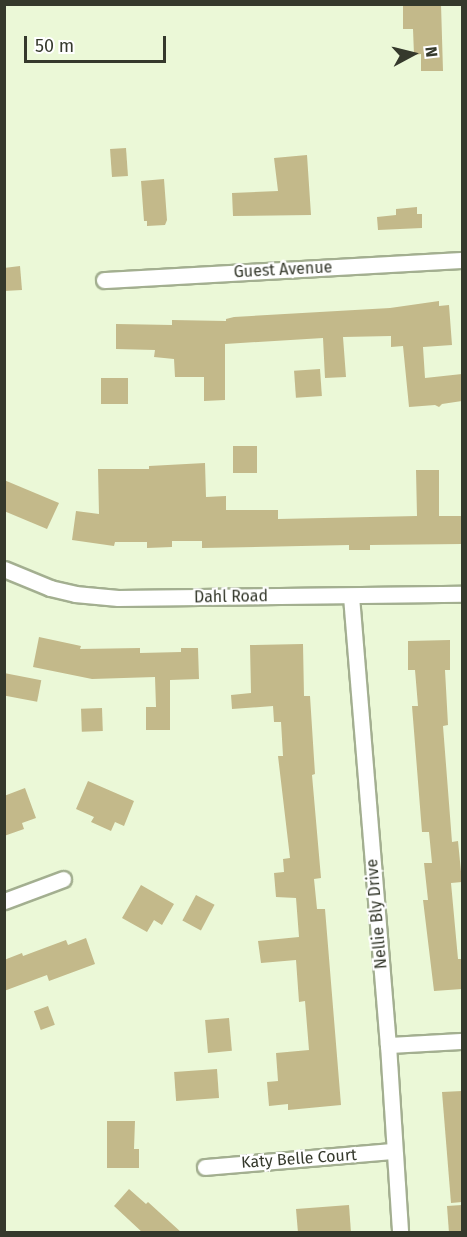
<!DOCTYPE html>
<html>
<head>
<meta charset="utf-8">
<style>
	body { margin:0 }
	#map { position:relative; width:467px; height:1237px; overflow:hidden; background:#ebf8d7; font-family:"Fira Sans",sans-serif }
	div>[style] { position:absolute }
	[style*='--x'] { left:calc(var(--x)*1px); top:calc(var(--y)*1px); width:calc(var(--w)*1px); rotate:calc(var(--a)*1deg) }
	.building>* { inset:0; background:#c3b98a; transform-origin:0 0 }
	.roads { filter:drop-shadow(2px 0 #a3af90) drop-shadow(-2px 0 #a3af90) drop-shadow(0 2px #a3af90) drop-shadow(0 -2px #a3af90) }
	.street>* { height:15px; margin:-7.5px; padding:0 7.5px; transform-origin:7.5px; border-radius:7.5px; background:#fff }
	span { translate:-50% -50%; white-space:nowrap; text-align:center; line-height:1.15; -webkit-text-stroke:4.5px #fff; paint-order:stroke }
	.street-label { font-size:16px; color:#35392c }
	.frame { position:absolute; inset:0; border:6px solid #35392c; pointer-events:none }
	.north { position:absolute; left:383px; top:24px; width:60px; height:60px; -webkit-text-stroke:4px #fff; paint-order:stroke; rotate:83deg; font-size:16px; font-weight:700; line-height:24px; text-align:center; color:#35392c }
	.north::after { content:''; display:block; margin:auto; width:21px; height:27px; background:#35392c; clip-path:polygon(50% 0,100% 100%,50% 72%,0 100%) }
	.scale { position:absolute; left:24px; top:36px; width:142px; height:27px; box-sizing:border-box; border:3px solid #35392c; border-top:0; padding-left:8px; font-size:18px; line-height:21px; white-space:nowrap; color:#35392c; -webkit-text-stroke:4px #fff; paint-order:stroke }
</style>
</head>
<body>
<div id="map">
	<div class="building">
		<div style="clip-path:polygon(403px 4px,441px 4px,443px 71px,421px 71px,421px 54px,414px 55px,413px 29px,403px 29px)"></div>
		<div style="left:126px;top:148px;width:28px;height:16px;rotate:86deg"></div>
		<div style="clip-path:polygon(307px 155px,311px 215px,233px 216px,232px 193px,278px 191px,274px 158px)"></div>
		<div style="clip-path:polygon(164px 179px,167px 220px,165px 225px,147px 226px,147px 221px,144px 221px,141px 181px)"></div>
		<div style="clip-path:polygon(417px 207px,417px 214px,422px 214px,422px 228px,378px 230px,377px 217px,396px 215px,396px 209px)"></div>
		<div style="clip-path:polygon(20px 266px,22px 290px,4px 291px,4px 268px)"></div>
		<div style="clip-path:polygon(439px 301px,439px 306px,449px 305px,452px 345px,423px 347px,425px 378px,462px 374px,462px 401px,442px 404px,439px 407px,435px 405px,409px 407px,403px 346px,391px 347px,391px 336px,343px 337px,346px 377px,325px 378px,323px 338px,225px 344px,225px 400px,204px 401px,204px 377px,175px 377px,174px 359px,154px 357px,155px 350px,116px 349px,116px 324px,172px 325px,172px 320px,226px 321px,226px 319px,234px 317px,390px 308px)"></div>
		<div style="left:320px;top:369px;width:27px;height:26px;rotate:86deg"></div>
		<div style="left:101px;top:378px;width:27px;height:26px"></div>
		<div style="left:257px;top:446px;width:27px;height:24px;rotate:90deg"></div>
		<div style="clip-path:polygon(205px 463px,206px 497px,226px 496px,226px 510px,278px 510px,278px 519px,417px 516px,416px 470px,439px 470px,439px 516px,462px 516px,462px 544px,370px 545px,370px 550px,349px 550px,349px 545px,202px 548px,202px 541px,172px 541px,172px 547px,147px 548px,147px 542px,115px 542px,114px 546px,72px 540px,76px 511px,99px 514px,98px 469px,149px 469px,149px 466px)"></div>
		<div style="clip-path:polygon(4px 480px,59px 503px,47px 529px,4px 511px)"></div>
		<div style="clip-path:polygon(39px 637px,81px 646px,80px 649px,140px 648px,140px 653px,181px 652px,181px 648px,198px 648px,199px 679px,170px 680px,170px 730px,146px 730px,146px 707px,156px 707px,155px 677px,92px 679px,33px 667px)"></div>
		<div style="clip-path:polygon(450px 640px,450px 670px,445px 670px,448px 725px,443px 726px,452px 842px,458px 841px,462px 882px,451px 883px,458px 959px,462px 959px,462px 989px,434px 991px,423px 900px,428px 900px,424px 863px,432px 863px,429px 832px,422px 832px,412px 706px,418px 706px,415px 670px,408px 670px,408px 641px)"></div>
		<div style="clip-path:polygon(303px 644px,304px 696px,310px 696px,315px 774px,312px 775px,321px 878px,314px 879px,317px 909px,325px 909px,341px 1105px,288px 1110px,288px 1104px,269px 1106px,267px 1082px,278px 1081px,276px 1053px,309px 1050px,305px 1001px,299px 1002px,296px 960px,261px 963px,258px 941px,299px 937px,296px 898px,276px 897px,274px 873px,284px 872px,283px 859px,290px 858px,278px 756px,283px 756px,281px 722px,274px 722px,273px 706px,232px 709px,231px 695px,251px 693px,250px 645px)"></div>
		<div style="left:4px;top:673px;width:38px;height:22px;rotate:11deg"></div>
		<div style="left:102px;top:708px;width:23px;height:21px;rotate:88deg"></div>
		<div style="clip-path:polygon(88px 781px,134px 801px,124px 826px,115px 822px,111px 831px,91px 822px,94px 817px,76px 809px)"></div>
		<div style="clip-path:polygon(25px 788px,36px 818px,22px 823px,24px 829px,4px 836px,4px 796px)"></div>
		<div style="clip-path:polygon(141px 885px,174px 904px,162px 925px,154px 920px,147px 932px,122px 918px)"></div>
		<div style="left:196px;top:895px;width:21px;height:29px;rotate:28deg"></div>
		<div style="clip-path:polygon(86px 938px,95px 964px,49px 981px,47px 975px,4px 991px,4px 960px,22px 953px,23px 956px,66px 940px,68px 945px)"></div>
		<div style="left:48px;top:1006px;width:20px;height:15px;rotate:70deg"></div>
		<div style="left:229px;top:1018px;width:33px;height:24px;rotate:85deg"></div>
		<div style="left:217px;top:1069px;width:29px;height:43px;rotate:86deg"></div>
		<div style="clip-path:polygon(462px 1091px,462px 1202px,451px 1203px,442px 1092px)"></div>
		<div style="clip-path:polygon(107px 1121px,135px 1121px,134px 1149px,139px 1149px,139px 1168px,107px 1168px)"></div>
		<div style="clip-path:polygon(129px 1189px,146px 1204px,148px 1202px,182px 1233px,143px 1233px,114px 1206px)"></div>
		<div style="clip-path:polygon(349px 1205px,351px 1233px,298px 1233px,296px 1209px)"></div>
		<div style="clip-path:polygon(462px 1205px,462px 1233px,449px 1233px,447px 1206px)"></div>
	</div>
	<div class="roads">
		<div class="street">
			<div style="--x:104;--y:280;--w:359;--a:-3.2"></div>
			<div style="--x:4;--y:569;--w:50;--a:22.4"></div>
			<div style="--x:50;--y:588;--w:26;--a:13"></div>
			<div style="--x:75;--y:594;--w:43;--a:5.3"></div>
			<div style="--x:118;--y:598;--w:344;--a:-0.7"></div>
			<div style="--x:351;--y:596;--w:451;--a:85.3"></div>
			<div style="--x:388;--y:1045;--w:187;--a:86.3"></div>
			<div style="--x:4;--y:901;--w:63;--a:-20.4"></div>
			<div style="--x:388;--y:1045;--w:74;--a:-3.1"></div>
			<div style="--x:205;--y:1167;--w:189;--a:-4.9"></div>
		</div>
	</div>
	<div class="street-label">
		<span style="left:283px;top:270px;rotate:-3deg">Guest Avenue</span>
		<span style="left:231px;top:597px;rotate:-1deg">Dahl Road</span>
		<span style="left:377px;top:914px;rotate:-95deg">Nellie Bly Drive</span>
		<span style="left:299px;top:1159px;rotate:-4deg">Katy Belle Court</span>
	</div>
	<div class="frame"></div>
	<div class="north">N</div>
	<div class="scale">50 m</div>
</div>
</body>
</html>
